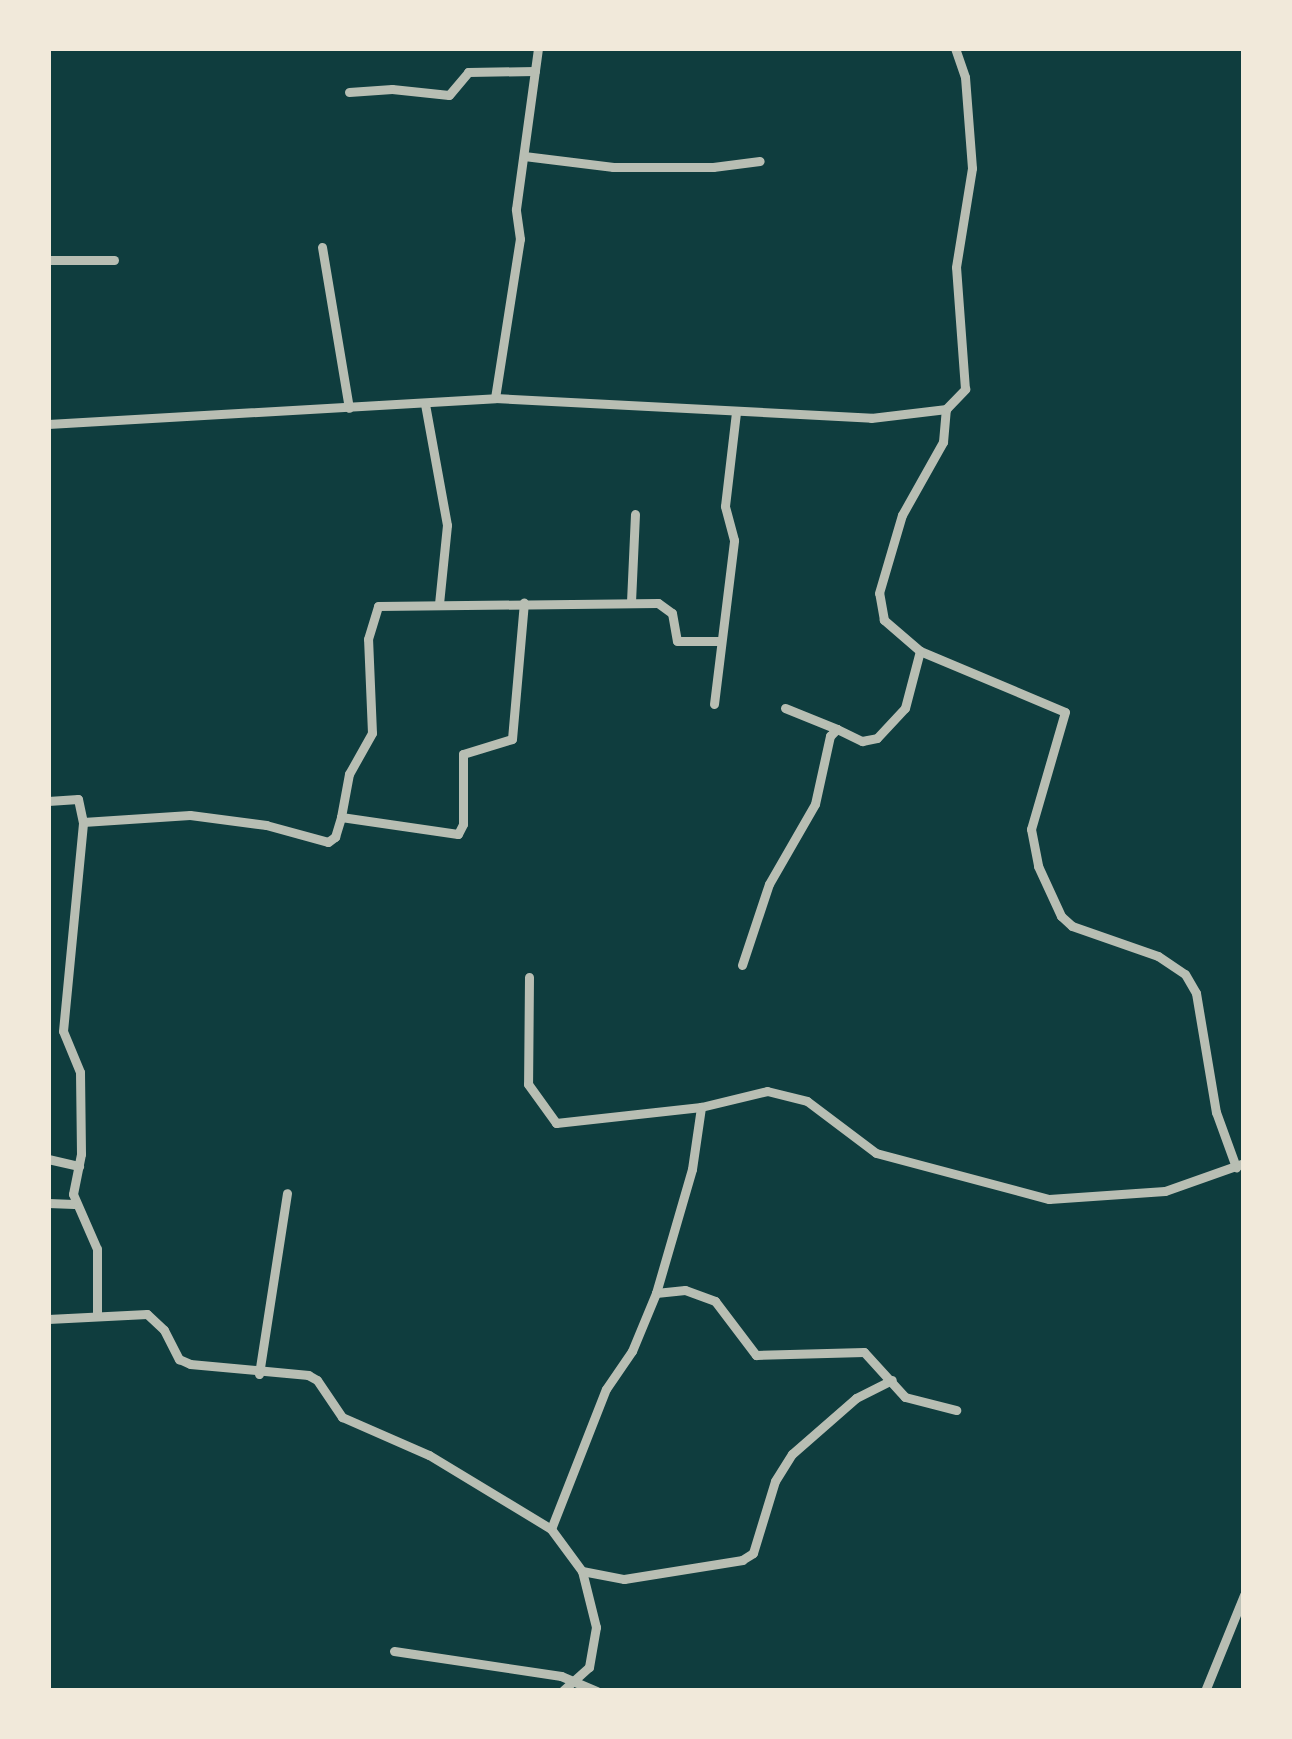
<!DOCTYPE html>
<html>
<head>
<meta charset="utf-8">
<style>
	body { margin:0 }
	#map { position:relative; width:1292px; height:1739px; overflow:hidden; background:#0f3d3e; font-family:"PT Sans Narrow",sans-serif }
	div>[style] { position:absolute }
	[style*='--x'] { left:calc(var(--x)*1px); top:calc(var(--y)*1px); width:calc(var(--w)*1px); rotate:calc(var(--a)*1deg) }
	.minor>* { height:9px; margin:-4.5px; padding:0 4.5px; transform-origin:4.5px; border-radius:4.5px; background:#b8beb3 }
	span { translate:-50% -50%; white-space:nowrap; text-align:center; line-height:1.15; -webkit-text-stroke:10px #f1e9da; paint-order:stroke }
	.frame { position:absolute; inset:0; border:51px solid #f1e9da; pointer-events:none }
</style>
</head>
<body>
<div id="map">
	<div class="minor">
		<div style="--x:349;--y:92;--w:43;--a:-4"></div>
		<div style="--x:392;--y:89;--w:57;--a:6"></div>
		<div style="--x:449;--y:95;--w:30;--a:-50"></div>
		<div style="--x:468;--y:72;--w:67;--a:-0.9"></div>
		<div style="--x:524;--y:156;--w:90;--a:7"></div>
		<div style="--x:613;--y:167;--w:100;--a:0"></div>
		<div style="--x:713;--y:167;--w:47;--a:-7.3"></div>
		<div style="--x:322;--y:247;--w:163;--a:80.5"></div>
		<div style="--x:48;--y:260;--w:66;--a:0"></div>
		<div style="--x:495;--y:398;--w:161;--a:-81.1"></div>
		<div style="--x:520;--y:239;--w:30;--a:-98"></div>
		<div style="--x:516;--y:209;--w:162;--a:-82.2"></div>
		<div style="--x:425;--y:404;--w:123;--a:79.7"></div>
		<div style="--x:447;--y:525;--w:79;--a:95.8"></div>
		<div style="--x:48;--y:424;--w:448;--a:-3.3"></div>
		<div style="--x:495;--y:398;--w:377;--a:3"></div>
		<div style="--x:871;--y:418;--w:76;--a:-6.8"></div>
		<div style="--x:946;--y:409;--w:28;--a:-46"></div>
		<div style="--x:965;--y:389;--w:122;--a:-94.2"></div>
		<div style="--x:956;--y:267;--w:100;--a:-80.8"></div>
		<div style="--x:972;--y:168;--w:91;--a:-94.4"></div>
		<div style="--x:965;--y:77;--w:31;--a:-109"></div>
		<div style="--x:631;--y:602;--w:88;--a:-87.4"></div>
		<div style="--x:920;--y:651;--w:157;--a:22.8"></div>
		<div style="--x:1065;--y:712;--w:122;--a:106.2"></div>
		<div style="--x:1031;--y:829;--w:38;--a:79"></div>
		<div style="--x:1038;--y:866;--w:55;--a:65.3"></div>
		<div style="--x:1061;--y:916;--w:15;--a:42"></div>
		<div style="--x:1072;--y:926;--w:91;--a:19.2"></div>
		<div style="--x:1158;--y:956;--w:32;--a:34"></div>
		<div style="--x:1185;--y:974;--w:22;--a:60"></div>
		<div style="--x:1196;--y:993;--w:121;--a:80.5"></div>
		<div style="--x:1216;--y:1112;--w:59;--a:70"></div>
		<div style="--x:714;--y:704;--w:165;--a:-83"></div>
		<div style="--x:734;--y:540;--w:35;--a:-105"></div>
		<div style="--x:725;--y:506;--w:95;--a:-83.3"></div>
		<div style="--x:785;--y:708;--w:56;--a:22"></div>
		<div style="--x:48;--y:801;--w:30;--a:-4"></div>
		<div style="--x:78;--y:799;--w:24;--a:78"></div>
		<div style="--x:341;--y:817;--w:44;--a:-79.5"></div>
		<div style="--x:349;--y:774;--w:47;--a:-60.7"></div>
		<div style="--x:372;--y:733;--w:94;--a:-92.4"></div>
		<div style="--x:368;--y:639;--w:34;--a:-73"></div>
		<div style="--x:378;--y:606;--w:280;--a:-0.6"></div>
		<div style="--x:658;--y:603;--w:17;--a:36"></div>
		<div style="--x:672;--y:613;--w:28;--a:80"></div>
		<div style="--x:677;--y:641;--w:42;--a:0"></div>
		<div style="--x:742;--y:965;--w:85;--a:-71.6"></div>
		<div style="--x:769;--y:884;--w:92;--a:-60.1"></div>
		<div style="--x:815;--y:804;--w:70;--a:-77.6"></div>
		<div style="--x:830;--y:736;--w:10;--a:-45"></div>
		<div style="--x:837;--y:729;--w:28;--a:26"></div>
		<div style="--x:862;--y:741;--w:15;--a:-11"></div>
		<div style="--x:877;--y:738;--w:41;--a:-47"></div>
		<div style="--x:905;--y:708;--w:59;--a:-75.3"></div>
		<div style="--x:920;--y:651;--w:48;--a:-139.3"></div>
		<div style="--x:884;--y:620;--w:27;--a:-100"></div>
		<div style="--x:879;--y:593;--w:81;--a:-73.6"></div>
		<div style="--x:902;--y:515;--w:84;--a:-60.7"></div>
		<div style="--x:943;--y:442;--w:33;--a:-85"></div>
		<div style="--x:529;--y:977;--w:107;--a:90.5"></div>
		<div style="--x:528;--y:1084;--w:48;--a:54.3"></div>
		<div style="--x:556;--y:1123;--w:146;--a:-6.3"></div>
		<div style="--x:701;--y:1107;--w:68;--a:-13.6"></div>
		<div style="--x:767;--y:1091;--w:41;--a:14"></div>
		<div style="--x:807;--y:1101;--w:86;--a:37"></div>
		<div style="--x:876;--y:1153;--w:179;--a:14.9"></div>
		<div style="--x:1049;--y:1199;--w:116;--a:-3.9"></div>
		<div style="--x:1165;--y:1191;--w:84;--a:-19.5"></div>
		<div style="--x:48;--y:1159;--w:32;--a:13"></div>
		<div style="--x:48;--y:1203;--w:26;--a:2"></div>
		<div style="--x:656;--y:1293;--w:29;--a:-6"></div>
		<div style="--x:685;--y:1290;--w:32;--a:20"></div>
		<div style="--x:715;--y:1301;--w:68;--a:52.8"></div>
		<div style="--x:756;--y:1355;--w:108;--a:-1.6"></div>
		<div style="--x:864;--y:1352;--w:61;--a:47.7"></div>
		<div style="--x:905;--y:1397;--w:53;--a:14.3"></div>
		<div style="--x:97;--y:1314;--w:65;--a:-90"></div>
		<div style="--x:97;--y:1249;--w:60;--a:-113.6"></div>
		<div style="--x:73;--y:1194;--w:41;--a:-78.7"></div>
		<div style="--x:81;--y:1154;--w:82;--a:-90.7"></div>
		<div style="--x:80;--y:1072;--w:44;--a:-112.5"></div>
		<div style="--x:63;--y:1031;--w:210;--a:-84.5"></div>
		<div style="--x:83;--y:822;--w:107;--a:-3.7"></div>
		<div style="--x:190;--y:815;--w:77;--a:7.5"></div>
		<div style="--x:266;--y:825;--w:64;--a:15.3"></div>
		<div style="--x:328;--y:842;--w:9;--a:-36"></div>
		<div style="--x:335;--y:837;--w:21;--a:-73"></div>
		<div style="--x:341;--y:817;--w:118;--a:8.3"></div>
		<div style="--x:458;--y:834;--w:11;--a:-63"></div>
		<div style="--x:463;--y:824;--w:70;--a:-90"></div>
		<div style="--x:463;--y:754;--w:51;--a:-17"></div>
		<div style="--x:512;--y:739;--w:137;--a:-85"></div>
		<div style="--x:48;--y:1319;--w:99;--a:-2.9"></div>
		<div style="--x:147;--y:1314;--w:23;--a:43"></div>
		<div style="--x:164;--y:1330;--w:33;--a:63"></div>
		<div style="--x:179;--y:1359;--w:12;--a:24"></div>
		<div style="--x:190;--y:1364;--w:119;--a:5.3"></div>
		<div style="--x:308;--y:1375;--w:10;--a:29"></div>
		<div style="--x:317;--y:1380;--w:45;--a:56"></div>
		<div style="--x:342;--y:1417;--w:95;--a:23.6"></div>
		<div style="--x:429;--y:1455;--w:143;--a:31.2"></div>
		<div style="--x:551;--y:1529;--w:52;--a:53.6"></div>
		<div style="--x:582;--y:1571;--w:58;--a:76"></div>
		<div style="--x:596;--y:1627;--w:41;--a:99.9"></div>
		<div style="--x:589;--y:1667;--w:36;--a:138"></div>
		<div style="--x:259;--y:1374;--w:183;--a:-81.2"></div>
		<div style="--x:551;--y:1529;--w:150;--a:-68.6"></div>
		<div style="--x:606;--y:1389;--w:46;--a:-55.6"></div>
		<div style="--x:632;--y:1351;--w:63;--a:-67.5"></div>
		<div style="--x:656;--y:1293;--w:129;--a:-73.8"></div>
		<div style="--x:692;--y:1169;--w:63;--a:-81.7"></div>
		<div style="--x:582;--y:1571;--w:43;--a:10.8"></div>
		<div style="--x:624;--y:1579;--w:120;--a:-9.1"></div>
		<div style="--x:742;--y:1560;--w:13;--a:-32"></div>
		<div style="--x:753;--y:1553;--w:75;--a:-73"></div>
		<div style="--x:775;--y:1481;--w:32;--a:-58"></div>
		<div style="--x:792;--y:1454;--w:85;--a:-41.2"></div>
		<div style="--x:856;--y:1398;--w:40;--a:-26.6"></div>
		<div style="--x:394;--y:1651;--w:169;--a:8.5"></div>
		<div style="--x:561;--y:1676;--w:39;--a:23"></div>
		<div style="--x:1205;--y:1691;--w:104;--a:-67.9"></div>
	</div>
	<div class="frame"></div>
</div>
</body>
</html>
